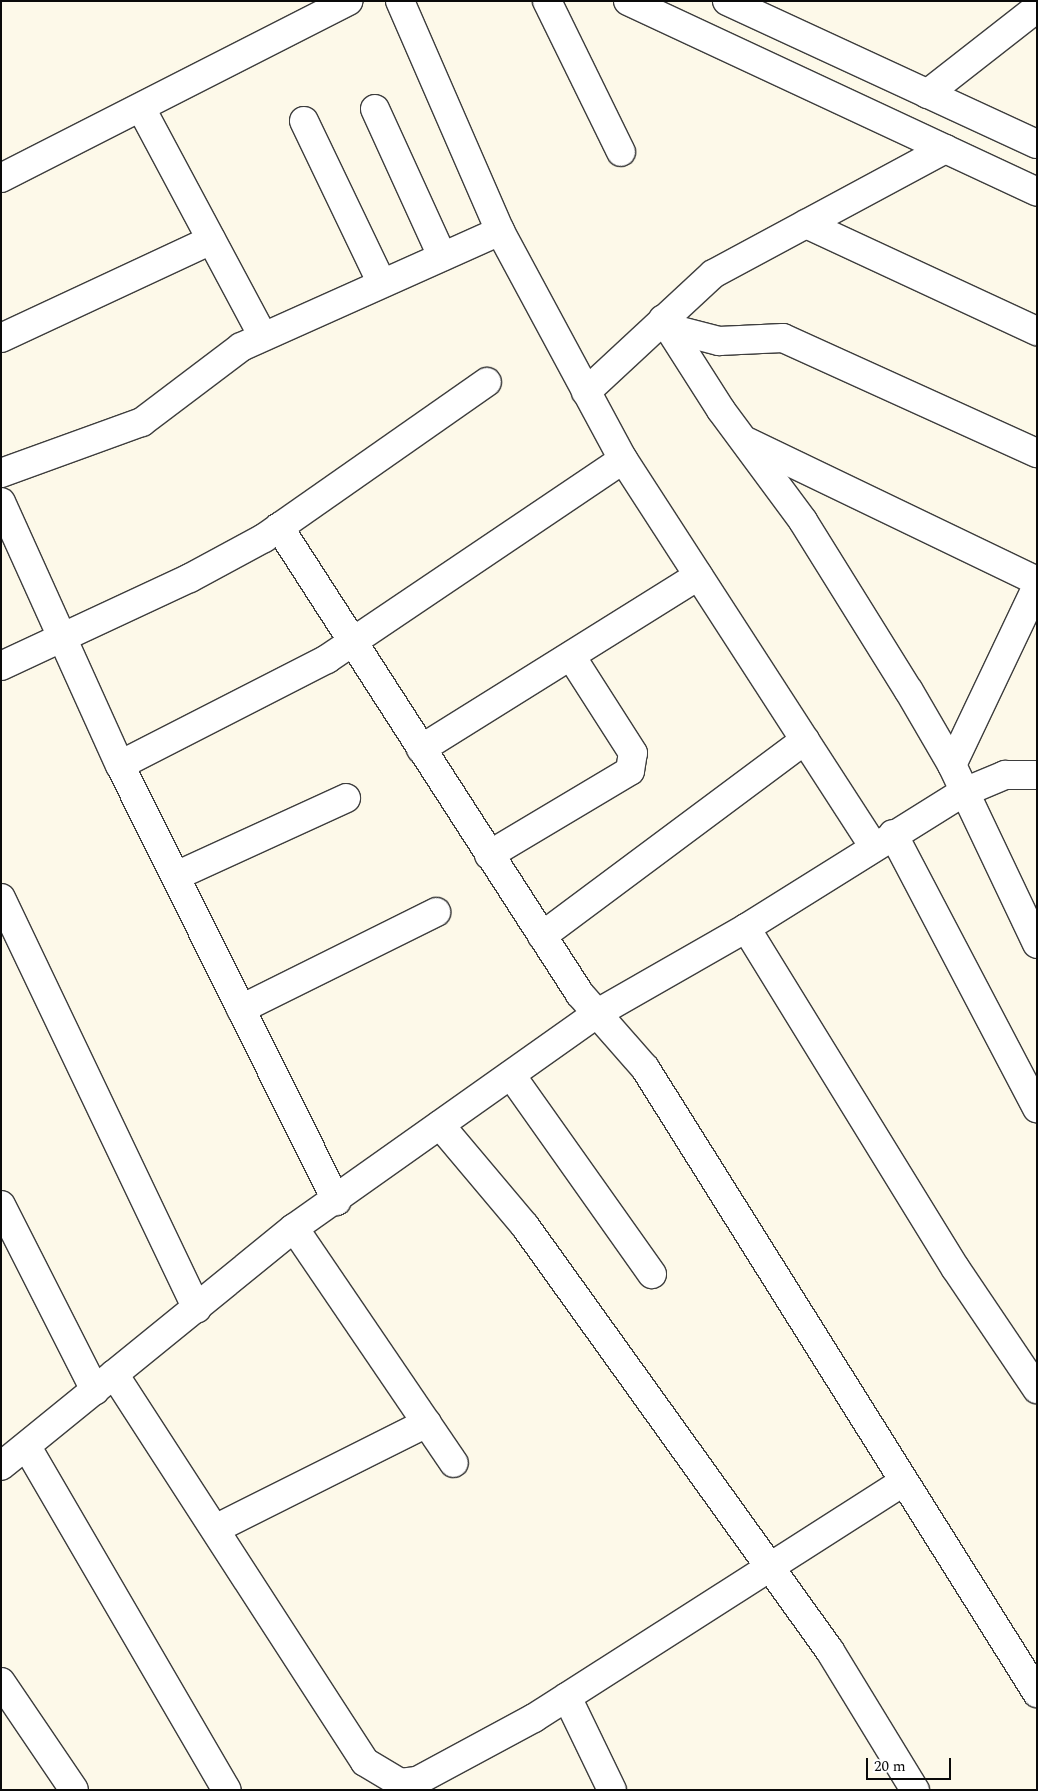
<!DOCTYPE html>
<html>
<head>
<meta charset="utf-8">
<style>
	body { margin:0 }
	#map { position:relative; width:1038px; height:1791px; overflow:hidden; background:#fdf9e9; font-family:Spectral,serif }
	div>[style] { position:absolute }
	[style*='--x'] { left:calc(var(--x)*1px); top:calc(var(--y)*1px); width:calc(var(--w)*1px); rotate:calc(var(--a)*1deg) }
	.roads { filter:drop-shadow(1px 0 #3d3d3d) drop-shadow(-1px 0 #3d3d3d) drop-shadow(0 1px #3d3d3d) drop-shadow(0 -1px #3d3d3d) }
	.minor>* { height:28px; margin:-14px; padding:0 14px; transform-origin:14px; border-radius:14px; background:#fff }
	.tertiary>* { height:28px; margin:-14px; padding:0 14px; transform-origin:14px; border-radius:14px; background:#fff }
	span { translate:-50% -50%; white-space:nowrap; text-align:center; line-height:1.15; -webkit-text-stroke:5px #fff; paint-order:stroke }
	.frame { position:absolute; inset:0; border:2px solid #0a0a0a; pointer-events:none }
	.scale { position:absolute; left:866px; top:1758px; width:85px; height:22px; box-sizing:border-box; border:2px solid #0a0a0a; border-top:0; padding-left:6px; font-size:15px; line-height:18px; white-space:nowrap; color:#0a0a0a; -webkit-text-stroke:4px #fff; paint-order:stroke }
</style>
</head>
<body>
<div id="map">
	<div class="roads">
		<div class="minor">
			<div style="--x:400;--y:1;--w:251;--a:66.5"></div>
			<div style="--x:500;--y:231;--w:259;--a:61.7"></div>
			<div style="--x:623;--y:459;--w:461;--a:57.1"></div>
			<div style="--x:547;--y:1;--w:168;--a:63.9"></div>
			<div style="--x:727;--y:1;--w:341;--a:24.8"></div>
			<div style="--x:927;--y:94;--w:140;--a:-38"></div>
			<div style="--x:141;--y:108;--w:257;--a:61.9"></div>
			<div style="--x:375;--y:109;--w:162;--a:65.5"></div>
			<div style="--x:304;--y:121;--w:178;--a:64.4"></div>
			<div style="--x:1;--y:178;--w:390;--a:-27"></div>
			<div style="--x:806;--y:224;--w:255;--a:24.9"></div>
			<div style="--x:663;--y:319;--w:108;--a:57.5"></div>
			<div style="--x:721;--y:410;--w:138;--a:53.5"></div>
			<div style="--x:803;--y:521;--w:200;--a:58.1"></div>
			<div style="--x:909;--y:691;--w:86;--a:59.8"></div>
			<div style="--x:952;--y:765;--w:198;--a:64.6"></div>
			<div style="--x:669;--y:328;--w:52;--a:14.6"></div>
			<div style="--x:719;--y:341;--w:64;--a:-2.7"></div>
			<div style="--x:783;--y:338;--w:279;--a:24.4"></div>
			<div style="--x:1;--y:338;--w:232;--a:-25"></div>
			<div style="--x:586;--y:392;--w:173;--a:-42.9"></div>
			<div style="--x:713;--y:274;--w:264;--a:-28.3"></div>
			<div style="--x:748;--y:442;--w:321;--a:25.7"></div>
			<div style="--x:1;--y:473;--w:150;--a:-19.9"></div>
			<div style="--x:142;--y:422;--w:124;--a:-37.1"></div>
			<div style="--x:241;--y:347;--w:284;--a:-24.1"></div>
			<div style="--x:1;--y:502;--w:289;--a:65.7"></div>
			<div style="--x:120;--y:765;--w:487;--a:63.6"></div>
			<div style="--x:279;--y:527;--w:556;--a:57.2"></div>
			<div style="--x:580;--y:994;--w:98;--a:48.7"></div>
			<div style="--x:645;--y:1068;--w:738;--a:57.9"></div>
			<div style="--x:1;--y:666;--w:208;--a:-25"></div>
			<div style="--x:190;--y:578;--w:84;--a:-28.4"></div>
			<div style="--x:264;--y:538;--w:272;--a:-35"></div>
			<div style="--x:421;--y:749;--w:327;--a:-32"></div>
			<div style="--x:120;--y:765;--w:233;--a:-27.1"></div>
			<div style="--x:327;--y:659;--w:357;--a:-34"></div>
			<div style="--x:952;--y:765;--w:198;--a:-64.6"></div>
			<div style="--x:893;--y:834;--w:310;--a:62.3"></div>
			<div style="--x:489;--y:855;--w:164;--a:-30.8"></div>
			<div style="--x:630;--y:771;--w:18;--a:-81"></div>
			<div style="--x:633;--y:753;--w:115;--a:-122.6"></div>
			<div style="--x:176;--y:876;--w:187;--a:-24.6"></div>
			<div style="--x:1;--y:898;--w:455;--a:64.5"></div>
			<div style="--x:746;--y:928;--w:400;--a:58.4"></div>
			<div style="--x:956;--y:1269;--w:145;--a:56"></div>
			<div style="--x:542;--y:936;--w:328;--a:-36.7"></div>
			<div style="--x:241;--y:1009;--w:218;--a:-26.4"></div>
			<div style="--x:511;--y:1075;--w:244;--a:54.7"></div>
			<div style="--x:440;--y:1125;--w:132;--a:49.9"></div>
			<div style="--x:525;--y:1226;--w:523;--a:54.33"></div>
			<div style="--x:830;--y:1651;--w:163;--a:58.6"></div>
			<div style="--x:1;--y:1205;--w:208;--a:63.1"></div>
			<div style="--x:294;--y:1228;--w:284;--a:55.8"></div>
			<div style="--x:114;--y:1374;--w:462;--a:57.1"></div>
			<div style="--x:365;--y:1762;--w:41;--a:31"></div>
			<div style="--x:400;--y:1783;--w:17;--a:-7"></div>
			<div style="--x:417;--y:1781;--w:133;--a:-28.3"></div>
			<div style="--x:534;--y:1718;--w:438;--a:-32.6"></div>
			<div style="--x:27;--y:1447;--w:397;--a:59.8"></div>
			<div style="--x:1;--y:1466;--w:377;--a:-39.1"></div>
			<div style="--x:294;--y:1228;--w:370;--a:-35.3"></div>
			<div style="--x:596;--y:1014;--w:173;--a:-29.8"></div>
			<div style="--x:746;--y:928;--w:255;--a:-32"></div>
			<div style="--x:962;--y:793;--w:47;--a:-22.7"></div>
			<div style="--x:1005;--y:775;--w:32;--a:0"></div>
			<div style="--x:215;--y:1529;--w:237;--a:-26.6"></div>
			<div style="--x:1;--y:1682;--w:130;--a:55.9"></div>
			<div style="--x:567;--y:1697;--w:103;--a:64.2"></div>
		</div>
		<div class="tertiary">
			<div style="--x:628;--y:1;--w:451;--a:25"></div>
		</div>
	</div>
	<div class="frame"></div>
	<div class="scale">20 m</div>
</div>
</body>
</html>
